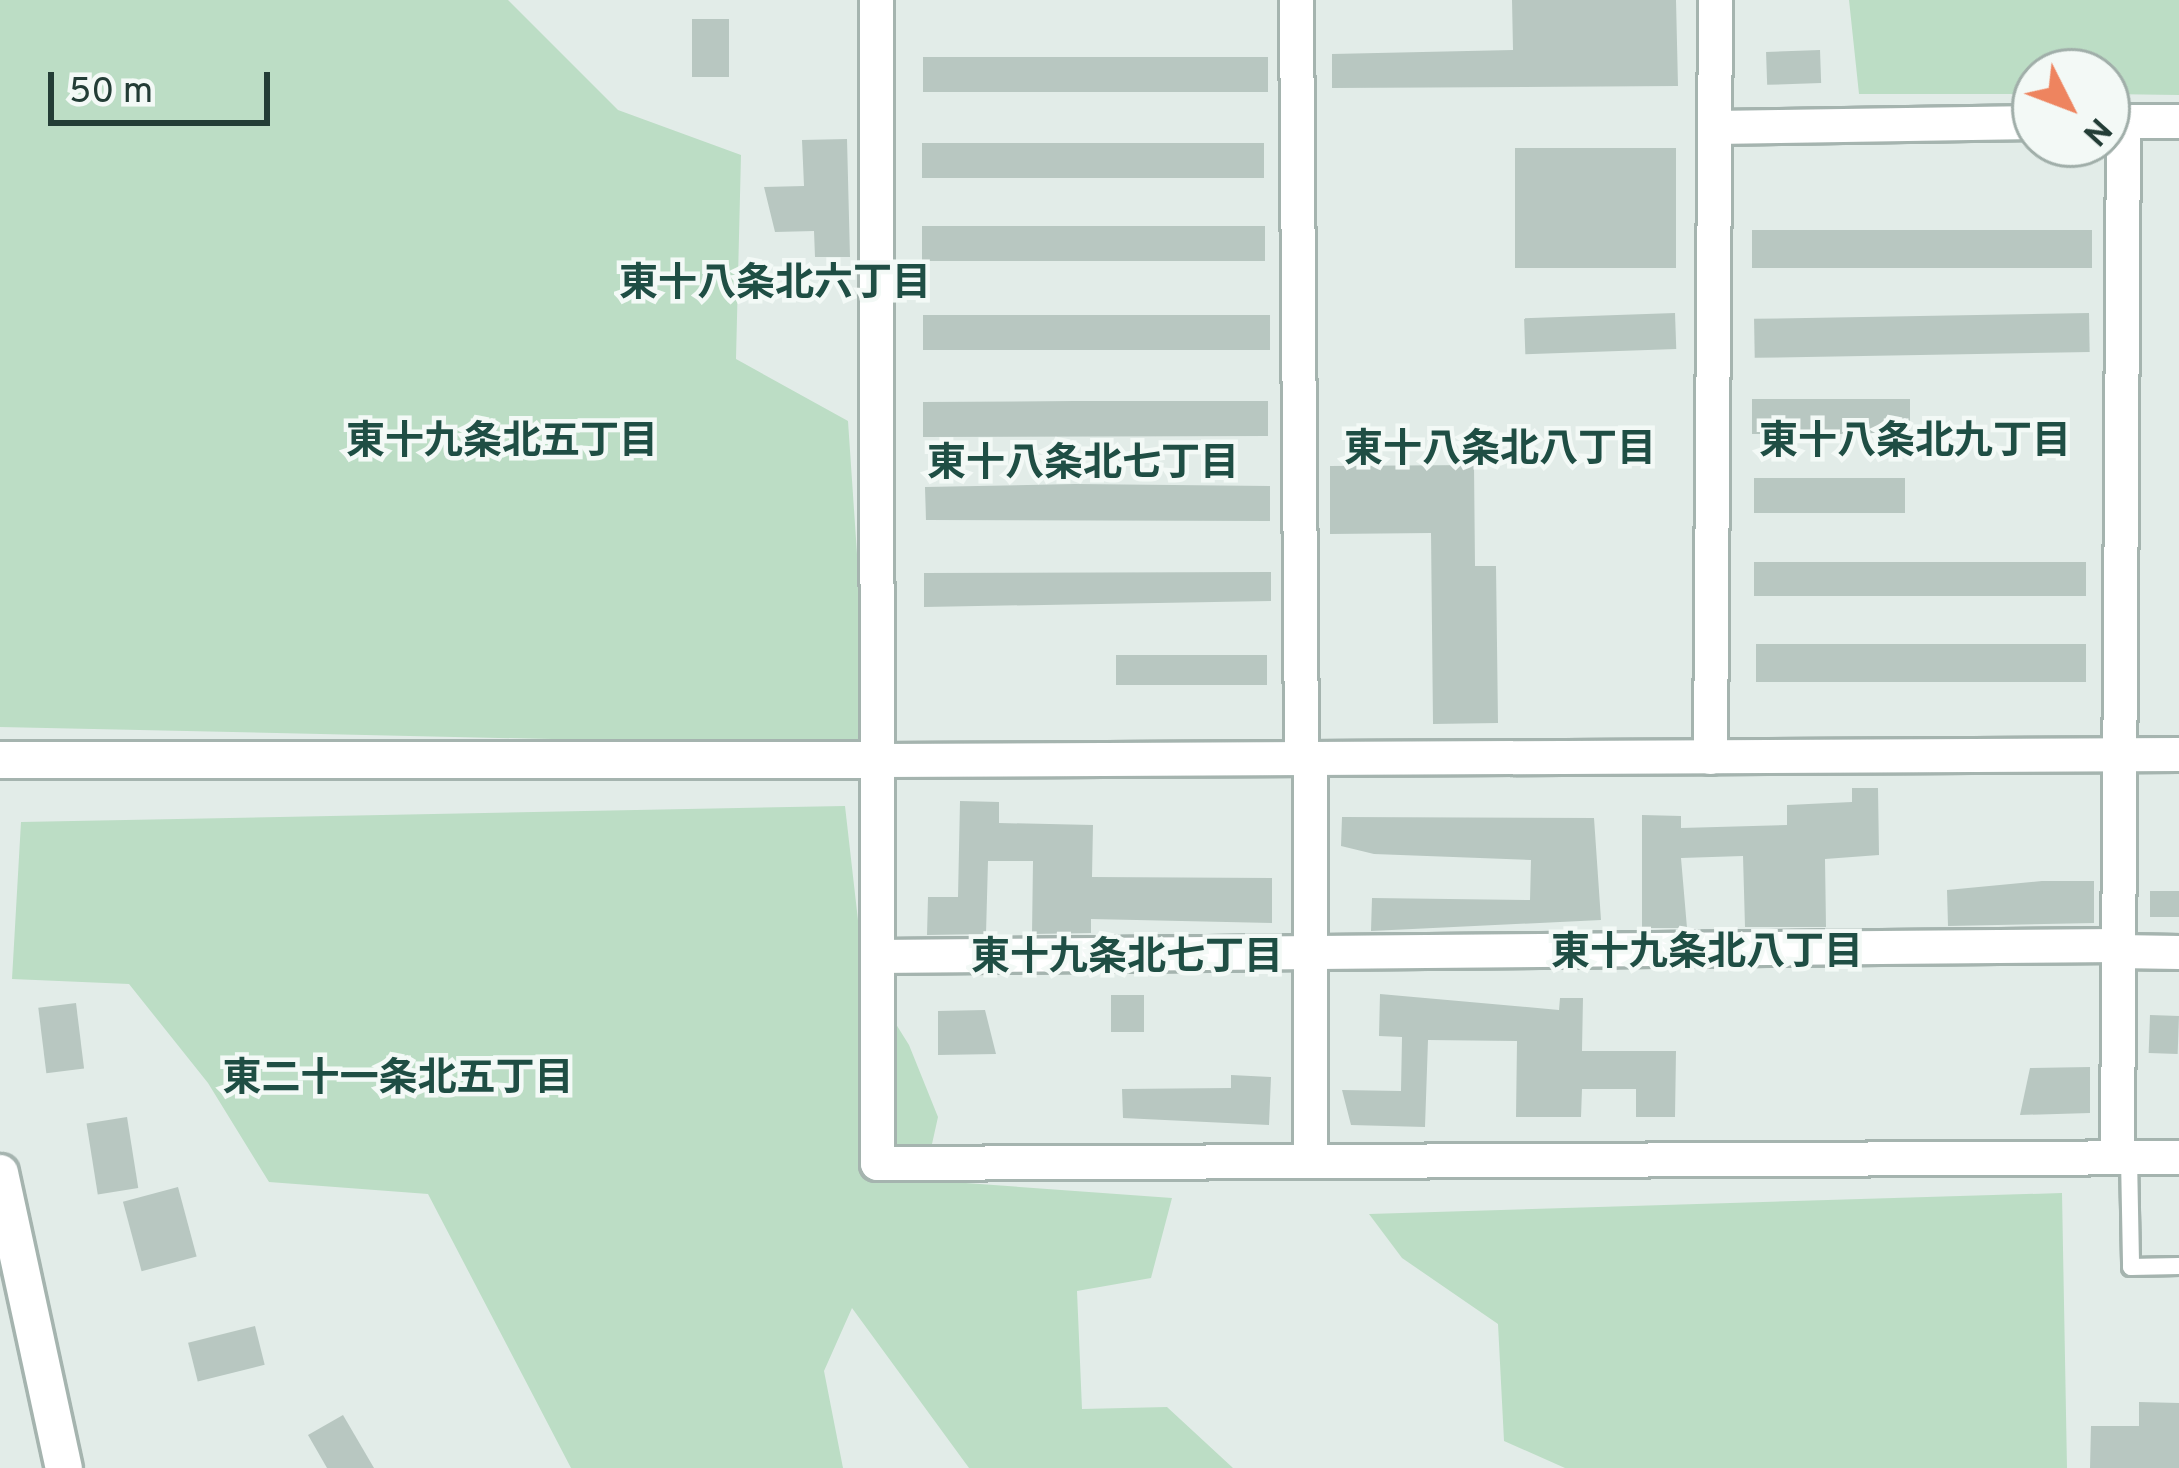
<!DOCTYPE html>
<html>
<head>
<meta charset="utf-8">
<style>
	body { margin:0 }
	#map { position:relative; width:2179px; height:1468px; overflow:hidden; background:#e2ece8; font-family:Overpass,"Noto Sans JP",sans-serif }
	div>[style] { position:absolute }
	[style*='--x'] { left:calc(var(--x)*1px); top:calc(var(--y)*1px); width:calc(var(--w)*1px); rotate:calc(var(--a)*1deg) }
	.green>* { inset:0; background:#bcddc5 }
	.building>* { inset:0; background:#b8c7c1; transform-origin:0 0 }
	.roads { filter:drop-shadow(3px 0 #a5b4af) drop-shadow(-3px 0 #a5b4af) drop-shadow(0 3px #a5b4af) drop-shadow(0 -3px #a5b4af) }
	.service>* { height:16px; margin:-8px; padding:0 8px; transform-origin:8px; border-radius:8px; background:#fff }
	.minor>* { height:33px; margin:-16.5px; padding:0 16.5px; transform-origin:16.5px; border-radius:16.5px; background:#fff }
	.tertiary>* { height:36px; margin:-18px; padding:0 18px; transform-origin:18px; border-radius:18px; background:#fff }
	span { translate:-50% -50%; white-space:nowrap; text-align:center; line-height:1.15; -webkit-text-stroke:9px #f3f9f6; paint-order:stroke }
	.neighbourhood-label { font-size:39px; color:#1f4e44; font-weight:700 }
	.north { position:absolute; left:2011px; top:48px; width:120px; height:120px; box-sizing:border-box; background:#f3f9f6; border:3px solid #a0aea9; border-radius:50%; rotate:132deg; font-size:33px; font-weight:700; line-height:48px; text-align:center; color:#233d36 }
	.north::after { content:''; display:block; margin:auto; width:42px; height:54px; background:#ee845f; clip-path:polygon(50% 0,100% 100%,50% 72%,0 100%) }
	.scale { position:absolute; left:48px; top:72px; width:222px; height:54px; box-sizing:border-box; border:6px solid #233d36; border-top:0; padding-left:15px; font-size:36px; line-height:42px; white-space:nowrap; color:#233d36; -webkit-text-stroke:9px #f3f9f6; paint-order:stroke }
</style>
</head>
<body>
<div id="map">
	<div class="green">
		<div style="clip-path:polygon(0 0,508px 0,618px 110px,741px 155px,736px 359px,848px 421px,870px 746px,0 727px)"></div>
		<div style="clip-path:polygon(1849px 0,2179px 0,2179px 95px,2107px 94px,2107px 72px,2035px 72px,2035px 94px,1859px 94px)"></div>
		<div style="clip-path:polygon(845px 806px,864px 973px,909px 1045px,938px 1117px,924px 1180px,1172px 1198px,1151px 1278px,1077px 1291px,1082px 1409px,1167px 1407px,1233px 1468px,969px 1468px,852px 1308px,824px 1371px,843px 1468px,571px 1468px,428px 1194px,269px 1182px,208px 1083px,129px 984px,12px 979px,21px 822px)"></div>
		<div style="clip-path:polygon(2062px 1193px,2067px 1468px,1565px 1468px,1504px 1441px,1498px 1324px,1402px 1258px,1369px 1214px)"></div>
	</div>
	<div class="building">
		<div style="clip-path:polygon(1512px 0,1676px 0,1678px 86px,1332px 88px,1332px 54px,1513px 50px)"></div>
		<div style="left:729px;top:19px;width:58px;height:37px;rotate:90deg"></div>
		<div style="left:1820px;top:50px;width:33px;height:54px;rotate:88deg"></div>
		<div style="left:1268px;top:57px;width:35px;height:345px;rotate:90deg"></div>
		<div style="clip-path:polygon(847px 139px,850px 257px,815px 257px,814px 231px,775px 232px,764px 187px,804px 186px,802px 140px)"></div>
		<div style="left:1264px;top:143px;width:35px;height:342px;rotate:90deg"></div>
		<div style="left:1676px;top:148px;width:120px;height:161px;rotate:90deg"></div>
		<div style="left:1265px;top:226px;width:35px;height:343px;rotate:90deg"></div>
		<div style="left:2092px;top:230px;width:38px;height:340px;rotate:90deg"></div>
		<div style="left:1675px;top:313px;width:36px;height:151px;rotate:88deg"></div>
		<div style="left:2089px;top:313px;width:39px;height:335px;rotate:89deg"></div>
		<div style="left:1270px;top:315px;width:35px;height:347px;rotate:90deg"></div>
		<div style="left:1752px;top:399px;width:158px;height:35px"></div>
		<div style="clip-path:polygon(1075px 401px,1268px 401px,1268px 436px,923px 437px,923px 402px)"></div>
		<div style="clip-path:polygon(1474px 465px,1475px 566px,1496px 566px,1498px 723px,1433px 724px,1431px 533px,1330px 534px,1330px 466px)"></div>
		<div style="left:1754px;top:478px;width:151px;height:35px"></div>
		<div style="clip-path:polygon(1075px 484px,1270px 486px,1270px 521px,926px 520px,925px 487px)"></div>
		<div style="left:2086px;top:562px;width:34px;height:332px;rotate:90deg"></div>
		<div style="clip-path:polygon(1271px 572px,1271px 601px,924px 607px,924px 573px)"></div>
		<div style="left:2086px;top:644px;width:38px;height:330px;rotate:90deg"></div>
		<div style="left:1267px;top:655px;width:30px;height:151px;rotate:90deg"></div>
		<div style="clip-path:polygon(1852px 788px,1878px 788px,1879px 855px,1825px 859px,1826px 927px,1745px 927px,1743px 856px,1681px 858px,1687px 928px,1642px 928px,1642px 815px,1681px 816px,1681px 828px,1787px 825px,1787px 805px,1852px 802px)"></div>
		<div style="clip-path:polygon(960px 801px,999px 802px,999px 823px,1093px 825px,1092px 877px,1272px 878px,1272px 923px,1091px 919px,1091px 933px,1032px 934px,1033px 861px,988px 861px,986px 934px,927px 935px,928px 897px,958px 897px)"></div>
		<div style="clip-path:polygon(1342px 817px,1594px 818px,1601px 920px,1371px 931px,1372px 898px,1530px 900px,1531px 860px,1374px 854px,1341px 846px)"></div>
		<div style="clip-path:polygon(2042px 881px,2094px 881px,2094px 923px,1948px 926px,1947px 890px)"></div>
		<div style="left:2150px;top:891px;width:29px;height:26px"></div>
		<div style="clip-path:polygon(1380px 994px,1559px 1010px,1560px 998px,1583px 998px,1582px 1051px,1676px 1051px,1675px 1117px,1636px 1117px,1636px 1089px,1582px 1089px,1581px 1117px,1516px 1117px,1517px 1041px,1428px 1040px,1425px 1127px,1351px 1125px,1342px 1090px,1401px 1091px,1402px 1037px,1379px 1036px)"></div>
		<div style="left:1111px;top:995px;width:33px;height:37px"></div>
		<div style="left:76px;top:1003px;width:66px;height:38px;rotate:83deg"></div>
		<div style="clip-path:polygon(985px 1010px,996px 1054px,938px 1055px,938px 1011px)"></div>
		<div style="left:2150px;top:1015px;width:29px;height:38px;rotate:2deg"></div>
		<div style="clip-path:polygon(2090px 1067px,2090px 1113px,2020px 1115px,2030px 1068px)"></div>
		<div style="clip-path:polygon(1231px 1075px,1271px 1077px,1269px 1125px,1123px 1118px,1122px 1089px,1231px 1088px)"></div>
		<div style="left:127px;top:1117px;width:72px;height:41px;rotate:81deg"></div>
		<div style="left:178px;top:1187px;width:72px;height:57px;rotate:75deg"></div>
		<div style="left:255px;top:1326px;width:40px;height:69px;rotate:76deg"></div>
		<div style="clip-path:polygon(2139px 1402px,2179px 1403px,2179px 1468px,2090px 1468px,2091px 1426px,2139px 1426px)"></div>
		<div style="clip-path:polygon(343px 1415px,374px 1468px,327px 1468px,308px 1435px)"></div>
	</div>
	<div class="roads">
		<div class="service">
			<div style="--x:2129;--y:1158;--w:109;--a:88.9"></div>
			<div style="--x:2131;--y:1267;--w:48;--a:-1.2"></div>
		</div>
		<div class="minor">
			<div style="--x:876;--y:0;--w:1163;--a:89.95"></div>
			<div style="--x:877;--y:1163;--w:1302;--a:-0.26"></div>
			<div style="--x:1296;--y:0;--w:760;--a:89.62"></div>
			<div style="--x:2107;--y:121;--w:72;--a:0"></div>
			<div style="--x:1715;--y:127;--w:320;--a:-0.9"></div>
			<div style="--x:1710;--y:757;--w:757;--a:-89.62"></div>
			<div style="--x:1310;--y:759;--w:399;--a:90"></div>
			<div style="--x:879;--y:760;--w:1300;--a:-0.26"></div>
			<div style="--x:2118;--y:951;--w:61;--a:0.9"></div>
			<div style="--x:877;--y:956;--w:1241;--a:-0.51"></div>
			<div style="--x:2117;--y:1157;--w:1036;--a:-89.67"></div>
		</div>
		<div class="tertiary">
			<div style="--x:0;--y:760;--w:879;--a:0"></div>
			<div style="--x:0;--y:1173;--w:302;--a:77.8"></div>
		</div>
	</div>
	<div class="neighbourhood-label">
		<span style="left:775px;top:286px">東十八条北六丁目</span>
		<span style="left:502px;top:444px">東十九条北五丁目</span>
		<span style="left:1915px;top:444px">東十八条北九丁目</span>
		<span style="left:1500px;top:452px">東十八条北八丁目</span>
		<span style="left:1083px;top:466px">東十八条北七丁目</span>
		<span style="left:1707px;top:955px">東十九条北八丁目</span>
		<span style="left:1127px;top:960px">東十九条北七丁目</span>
		<span style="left:398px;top:1081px">東二十一条北五丁目</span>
	</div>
	<div class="north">N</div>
	<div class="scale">50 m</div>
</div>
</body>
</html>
